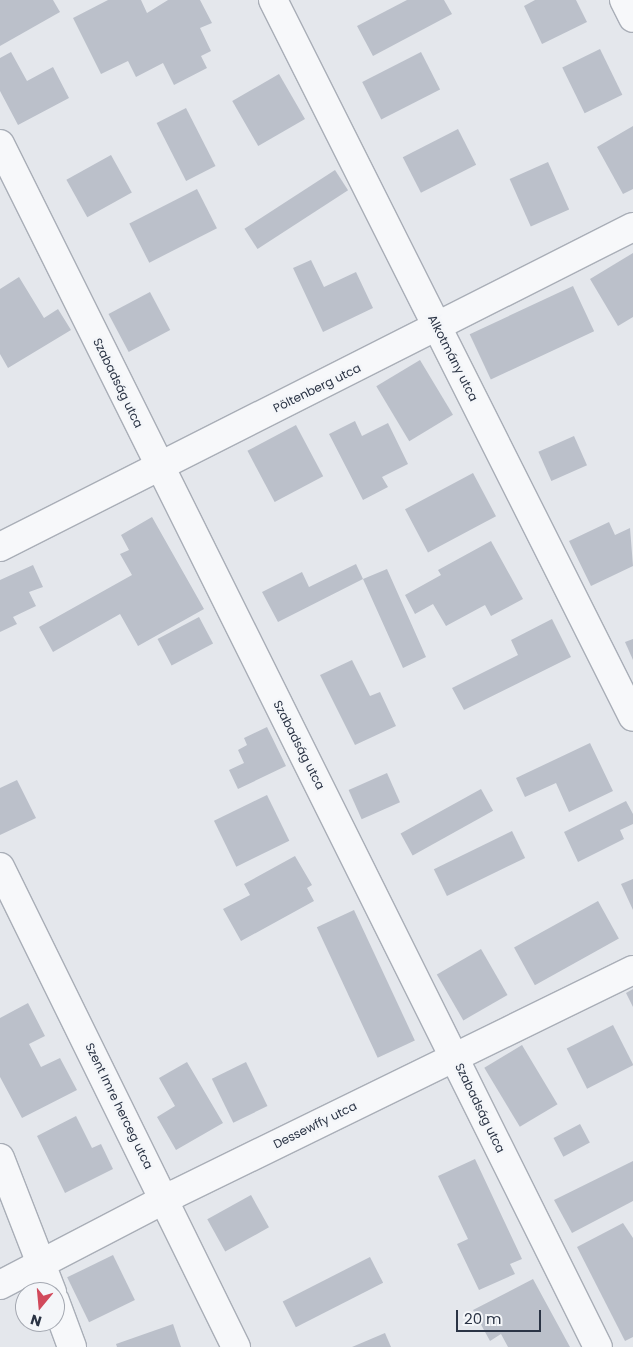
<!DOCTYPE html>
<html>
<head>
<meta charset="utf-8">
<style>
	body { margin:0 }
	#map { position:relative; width:633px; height:1347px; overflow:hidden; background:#e4e7ec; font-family:Poppins,sans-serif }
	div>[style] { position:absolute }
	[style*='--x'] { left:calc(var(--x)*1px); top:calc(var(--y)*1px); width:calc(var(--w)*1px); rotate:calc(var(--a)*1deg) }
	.building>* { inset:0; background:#bbc0ca; transform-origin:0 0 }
	.roads { filter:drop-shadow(1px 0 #a9aeb7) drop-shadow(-1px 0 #a9aeb7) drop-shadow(0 1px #a9aeb7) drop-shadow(0 -1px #a9aeb7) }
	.minor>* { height:28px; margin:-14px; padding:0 14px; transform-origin:14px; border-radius:14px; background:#f7f8fa }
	span { translate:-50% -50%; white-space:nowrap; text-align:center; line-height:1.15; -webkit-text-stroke:5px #f4f6f9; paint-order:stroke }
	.street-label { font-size:12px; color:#2b3445 }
	.north { position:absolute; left:15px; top:1282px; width:50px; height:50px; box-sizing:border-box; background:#f4f6f9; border:1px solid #a4a8b1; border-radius:50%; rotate:197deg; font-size:14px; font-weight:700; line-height:20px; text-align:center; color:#2b3445 }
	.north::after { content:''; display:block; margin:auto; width:18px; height:22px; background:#d1495b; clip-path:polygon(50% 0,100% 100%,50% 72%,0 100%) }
	.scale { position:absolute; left:456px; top:1310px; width:85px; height:22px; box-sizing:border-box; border:2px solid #2b3445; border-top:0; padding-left:6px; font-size:15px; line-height:18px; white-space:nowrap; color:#2b3445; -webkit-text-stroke:4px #f4f6f9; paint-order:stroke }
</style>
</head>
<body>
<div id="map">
	<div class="building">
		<div style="clip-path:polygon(0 0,53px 0,60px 12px,0 46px)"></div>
		<div style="clip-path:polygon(108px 0,141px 0,147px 13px,168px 0,200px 0,212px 23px,200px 28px,211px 51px,201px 56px,207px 68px,174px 85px,163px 63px,136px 77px,128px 61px,101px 74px,73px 18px)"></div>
		<div style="clip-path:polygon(407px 0,444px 0,452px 14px,373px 56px,357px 26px)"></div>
		<div style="clip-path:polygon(535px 0,576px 0,587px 22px,542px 44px,524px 6px)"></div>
		<div style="left:600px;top:49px;width:51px;height:42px;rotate:64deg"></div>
		<div style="clip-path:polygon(11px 52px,27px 81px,53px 67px,69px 98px,18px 125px,0 91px,0 58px)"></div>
		<div style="left:421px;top:52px;width:42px;height:66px;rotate:63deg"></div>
		<div style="left:279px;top:74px;width:52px;height:54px;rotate:60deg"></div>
		<div style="left:186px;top:108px;width:65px;height:33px;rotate:63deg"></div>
		<div style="clip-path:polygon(633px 126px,633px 189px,623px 194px,597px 147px)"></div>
		<div style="left:458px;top:129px;width:40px;height:62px;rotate:63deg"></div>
		<div style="left:111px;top:155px;width:43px;height:51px;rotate:61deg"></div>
		<div style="left:548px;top:162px;width:52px;height:42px;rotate:66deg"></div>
		<div style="left:335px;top:170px;width:24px;height:108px;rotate:57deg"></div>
		<div style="left:197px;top:189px;width:44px;height:76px;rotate:63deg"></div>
		<div style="clip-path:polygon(633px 253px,633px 317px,618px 326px,590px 279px)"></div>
		<div style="clip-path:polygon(311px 260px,324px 287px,356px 272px,373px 308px,323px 332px,293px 268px)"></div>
		<div style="clip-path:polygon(19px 277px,44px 318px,58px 309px,71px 330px,8px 368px,0 354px,0 289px)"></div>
		<div style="left:573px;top:286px;width:50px;height:114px;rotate:65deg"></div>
		<div style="left:150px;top:292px;width:43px;height:47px;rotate:62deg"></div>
		<div style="left:420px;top:360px;width:64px;height:51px;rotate:59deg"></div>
		<div style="clip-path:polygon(355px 421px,362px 436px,388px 423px,408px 464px,382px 477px,388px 487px,363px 500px,329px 434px)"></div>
		<div style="left:296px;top:425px;width:58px;height:55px;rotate:62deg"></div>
		<div style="left:574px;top:436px;width:32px;height:39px;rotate:66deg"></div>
		<div style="left:473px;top:473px;width:49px;height:77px;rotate:62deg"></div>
		<div style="clip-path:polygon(152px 517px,204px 609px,138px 646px,120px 614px,53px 652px,39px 627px,132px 575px,120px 554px,129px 550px,121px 535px)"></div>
		<div style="clip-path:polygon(609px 522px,615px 535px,630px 528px,633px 566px,591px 586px,569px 541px)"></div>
		<div style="clip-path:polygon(491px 541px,523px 599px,491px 616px,485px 605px,446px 626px,433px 604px,415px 614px,405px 595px,441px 575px,438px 570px)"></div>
		<div style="clip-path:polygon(356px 564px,363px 579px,387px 569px,426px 657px,403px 668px,363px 579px,278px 622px,262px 592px,302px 572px,309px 587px)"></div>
		<div style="clip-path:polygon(33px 565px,43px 587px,29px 592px,36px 606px,13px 617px,17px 624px,0 632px,0 580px)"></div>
		<div style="left:199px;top:617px;width:30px;height:47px;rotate:62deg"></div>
		<div style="clip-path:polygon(552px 619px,571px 657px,464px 710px,452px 688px,518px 655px,511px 640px)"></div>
		<div style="clip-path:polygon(633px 639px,633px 660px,625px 642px)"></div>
		<div style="clip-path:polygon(352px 660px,370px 696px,380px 692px,396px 726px,355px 745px,320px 675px)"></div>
		<div style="clip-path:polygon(267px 727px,286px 766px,238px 789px,229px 770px,244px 763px,238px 750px,247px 745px,244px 738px)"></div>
		<div style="clip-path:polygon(590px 743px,613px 791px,569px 812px,556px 783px,525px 797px,516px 778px)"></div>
		<div style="left:387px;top:773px;width:32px;height:42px;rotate:66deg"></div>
		<div style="clip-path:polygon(17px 780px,36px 818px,0 835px,0 788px)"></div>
		<div style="left:481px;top:789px;width:25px;height:92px;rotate:61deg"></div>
		<div style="left:267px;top:795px;width:51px;height:59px;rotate:64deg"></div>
		<div style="clip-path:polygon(626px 801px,633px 814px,633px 824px,620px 830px,624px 839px,578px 862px,564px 832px)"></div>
		<div style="left:512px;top:831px;width:30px;height:87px;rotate:64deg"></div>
		<div style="clip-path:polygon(295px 856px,312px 885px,307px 888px,314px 901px,241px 941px,223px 909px,250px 895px,244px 884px)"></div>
		<div style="clip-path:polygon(633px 879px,633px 910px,621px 884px)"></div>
		<div style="left:598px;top:901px;width:43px;height:96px;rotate:61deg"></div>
		<div style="left:354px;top:910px;width:144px;height:41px;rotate:65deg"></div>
		<div style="left:481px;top:949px;width:53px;height:51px;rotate:60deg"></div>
		<div style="clip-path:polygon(633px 989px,633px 1007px,626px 993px)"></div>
		<div style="clip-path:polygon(28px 1003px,45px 1036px,29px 1044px,41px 1067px,60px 1058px,77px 1090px,22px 1118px,0 1077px,0 1018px)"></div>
		<div style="left:613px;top:1025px;width:45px;height:52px;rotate:63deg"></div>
		<div style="left:522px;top:1045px;width:69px;height:44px;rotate:59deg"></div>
		<div style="clip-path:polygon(187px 1062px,223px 1123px,176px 1150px,157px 1117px,175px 1106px,159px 1078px)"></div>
		<div style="left:246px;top:1062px;width:49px;height:38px;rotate:64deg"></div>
		<div style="clip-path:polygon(76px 1116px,92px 1148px,101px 1144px,113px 1169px,65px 1193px,37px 1136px)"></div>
		<div style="left:580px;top:1124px;width:21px;height:30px;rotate:62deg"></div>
		<div style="clip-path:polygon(475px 1159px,522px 1259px,510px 1264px,515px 1274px,479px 1290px,457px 1244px,468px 1239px,438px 1176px)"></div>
		<div style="clip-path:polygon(633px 1161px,633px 1201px,572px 1233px,554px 1200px)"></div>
		<div style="left:251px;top:1195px;width:37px;height:50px;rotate:61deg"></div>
		<div style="clip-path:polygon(623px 1223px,633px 1238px,633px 1337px,625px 1341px,577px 1247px)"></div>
		<div style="left:113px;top:1255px;width:50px;height:51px;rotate:64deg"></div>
		<div style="left:370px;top:1257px;width:29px;height:98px;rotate:63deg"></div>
		<div style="clip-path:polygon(533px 1279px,570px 1347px,508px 1347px,501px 1334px,490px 1341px,473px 1310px)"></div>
		<div style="clip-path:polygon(173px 1324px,181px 1347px,117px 1347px,116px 1344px)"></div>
		<div style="clip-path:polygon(385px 1333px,391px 1347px,352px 1347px)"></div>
	</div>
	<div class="roads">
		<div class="minor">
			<div style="--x:273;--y:0;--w:802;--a:63.34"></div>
			<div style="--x:624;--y:0;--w:20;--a:63"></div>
			<div style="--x:0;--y:144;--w:1343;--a:63.57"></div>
			<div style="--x:0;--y:547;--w:709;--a:-26.82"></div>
			<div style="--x:0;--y:867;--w:535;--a:63.82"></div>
			<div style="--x:0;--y:1158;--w:144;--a:68.8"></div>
			<div style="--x:0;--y:1285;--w:197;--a:-27.5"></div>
			<div style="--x:175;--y:1194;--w:510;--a:-26.06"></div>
			<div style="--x:55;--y:1301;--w:49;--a:69.7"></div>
		</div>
	</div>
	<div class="street-label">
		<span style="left:453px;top:358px;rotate:63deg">Alkotmány utca</span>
		<span style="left:118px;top:383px;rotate:64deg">Szabadság utca</span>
		<span style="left:317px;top:388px;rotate:-26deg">Pöltenberg utca</span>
		<span style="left:299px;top:745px;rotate:63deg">Szabadság utca</span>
		<span style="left:119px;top:1106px;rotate:64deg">Szent Imre herceg utca</span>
		<span style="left:480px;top:1108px;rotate:64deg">Szabadság utca</span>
		<span style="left:315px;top:1125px;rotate:-26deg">Dessewffy utca</span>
	</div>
	<div class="north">N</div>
	<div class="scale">20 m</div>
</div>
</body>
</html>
